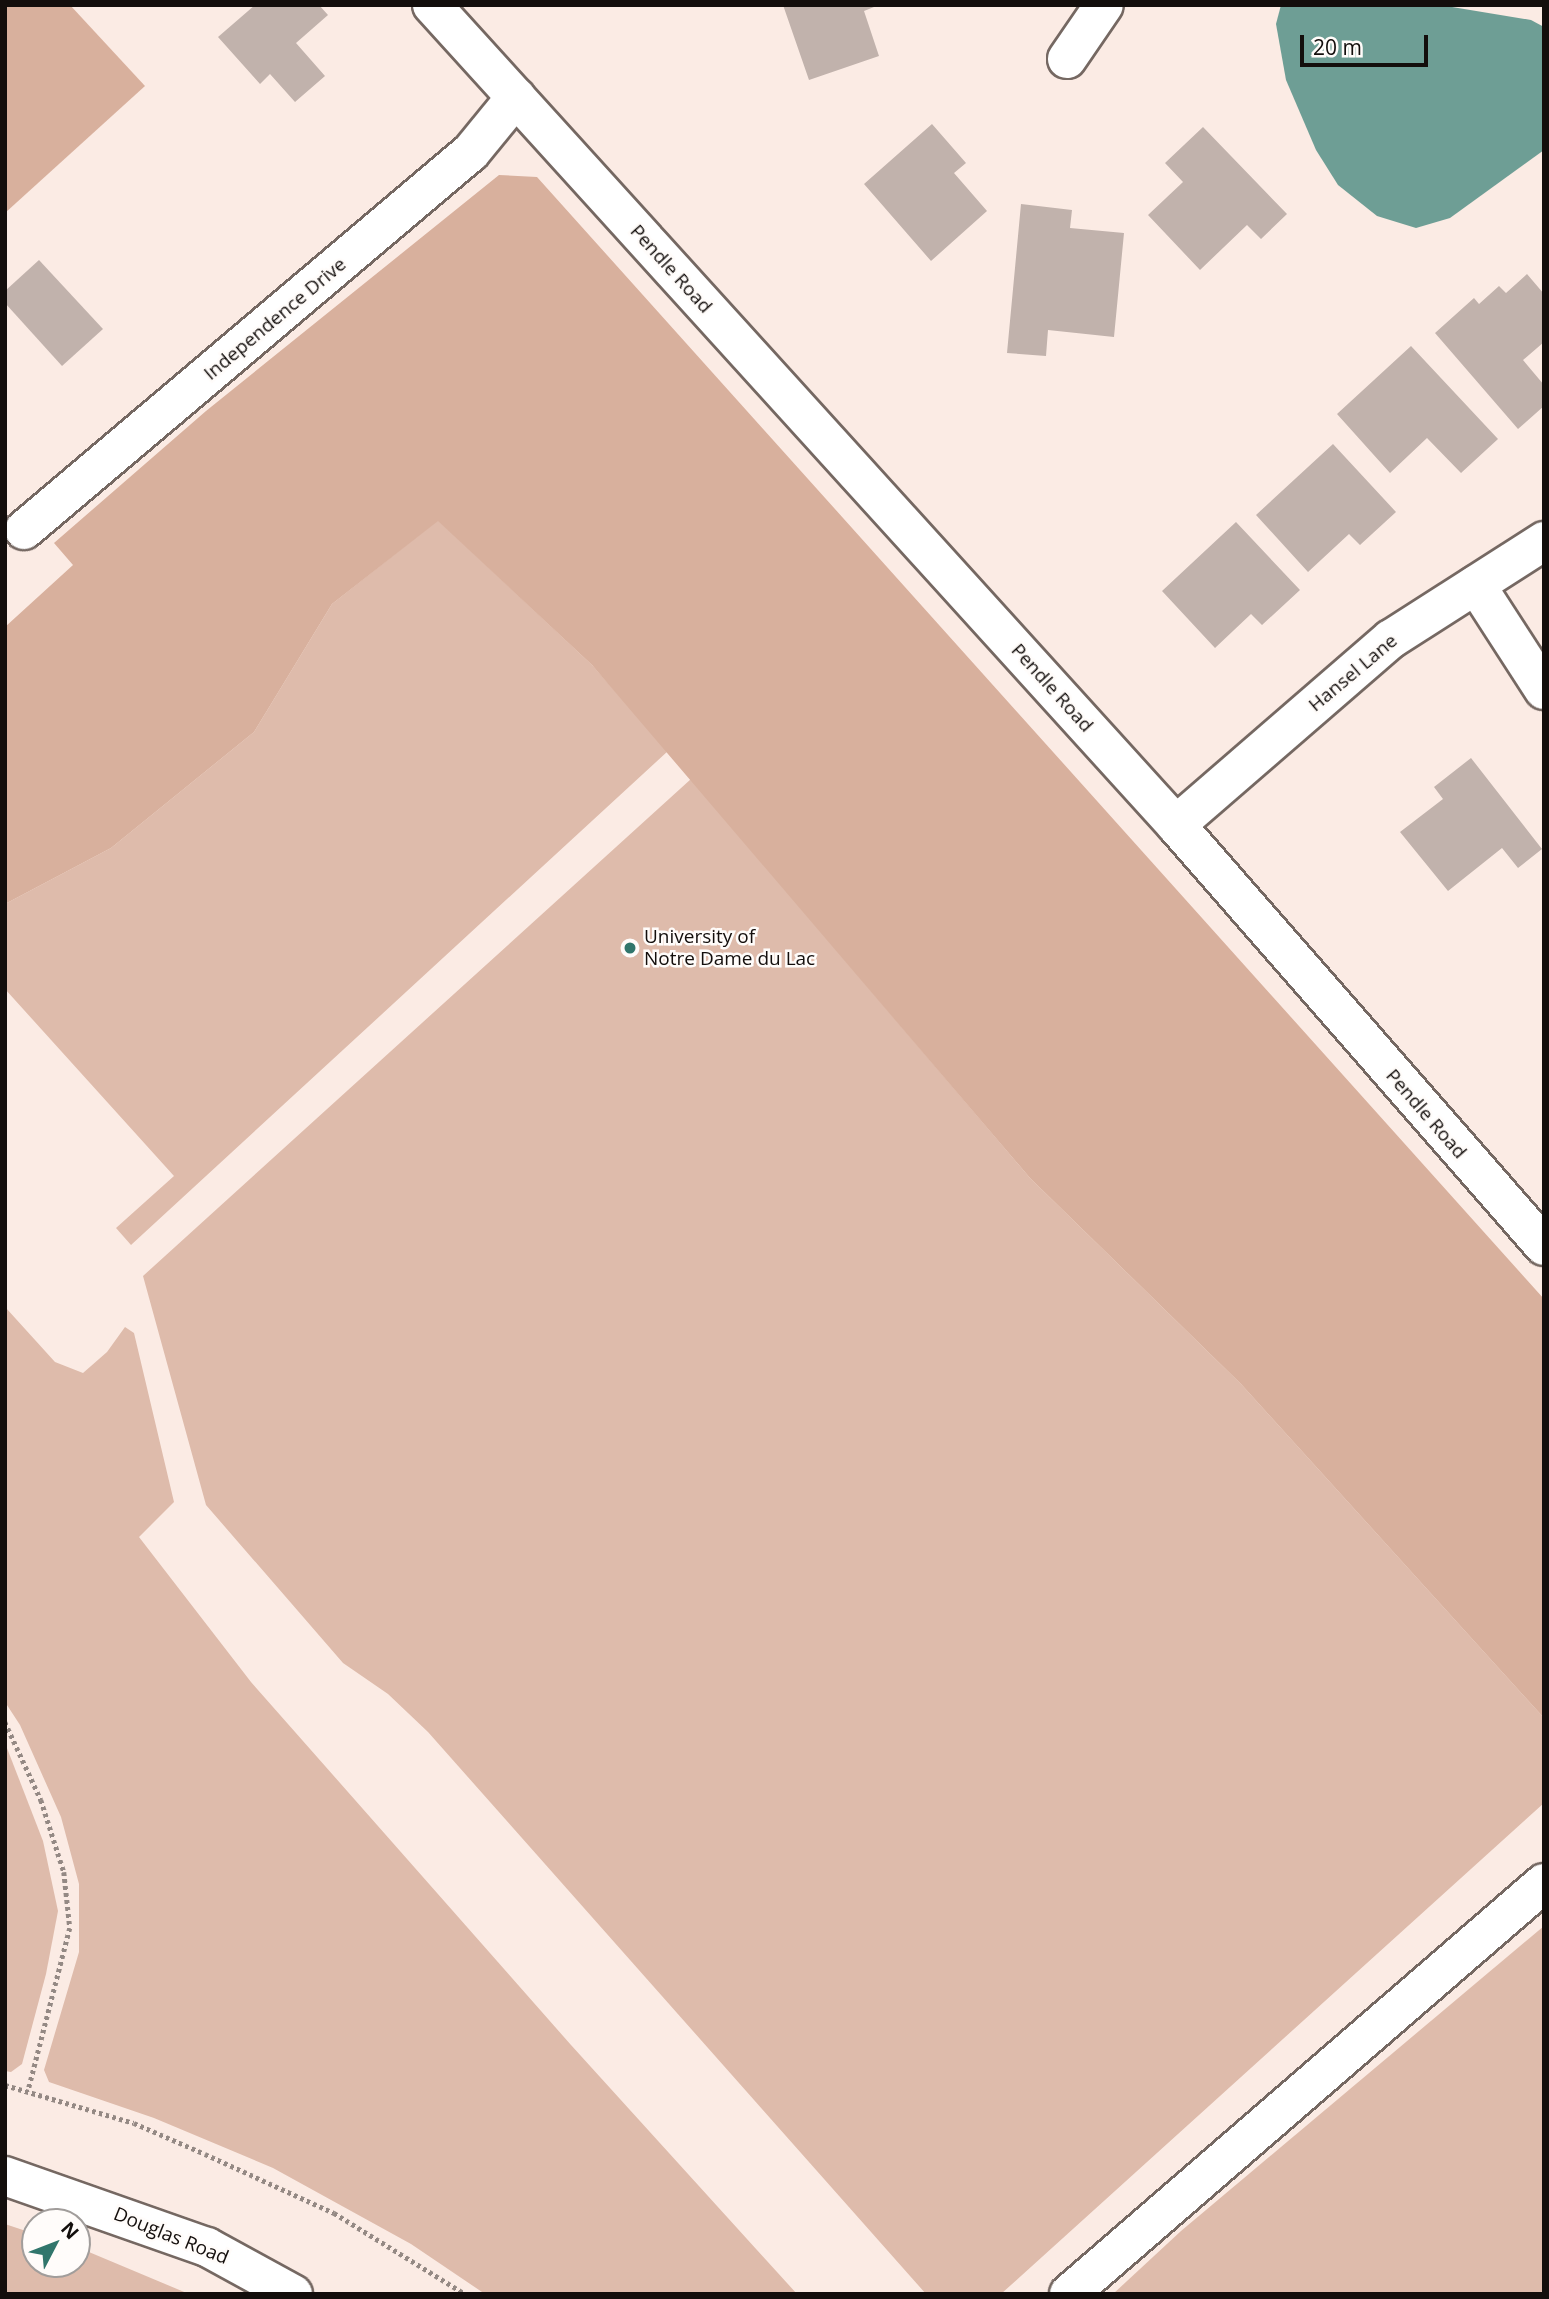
<!DOCTYPE html>
<html>
<head>
<meta charset="utf-8">
<style>
	body { margin:0 }
	#map { position:relative; width:1549px; height:2299px; overflow:hidden; background:#fbebe4; font-family:"Open Sans",sans-serif }
	div>[style] { position:absolute }
	[style*='--x'] { left:calc(var(--x)*1px); top:calc(var(--y)*1px); width:calc(var(--w)*1px); rotate:calc(var(--a)*1deg) }
	.green>* { inset:0; background:#debbab }
	.forest>* { inset:0; background:#d8b09d }
	.water>* { inset:0; background:#6e9e95 }
	.building>* { inset:0; background:#c1b2ac }
	.path>* { height:4.5px; margin-top:-2.25px; transform-origin:0; background:repeating-linear-gradient(90deg,#948984 0 3.5px,transparent 0 7px) }
	.roads { filter:drop-shadow(2px 0 #756862) drop-shadow(-2px 0 #756862) drop-shadow(0 2px #756862) drop-shadow(0 -2px #756862) }
	.minor>* { height:38px; margin:-19px; padding:0 19px; transform-origin:19px; border-radius:19px; background:#fff }
	.dots>* { width:19px; height:19px; translate:-50% -50%; box-sizing:border-box; border:4px solid #fffcfa; border-radius:50% }
	span { translate:-50% -50%; white-space:nowrap; text-align:center; line-height:1.15; -webkit-text-stroke:5px #fffcfa; paint-order:stroke }
	.street-label { font-size:19px; color:#130e0c }
	.poi-label { font-size:19px; color:#130e0c }
	.left { translate:0 -50%; text-align:left }
	.frame { position:absolute; inset:0; border:7px solid #130e0c; pointer-events:none }
	.north { position:absolute; left:21px; top:2208px; width:70px; height:70px; box-sizing:border-box; background:#fffcfa; border:2px solid #a19d9b; border-radius:50%; rotate:48deg; font-size:19px; font-weight:700; line-height:28px; text-align:center; color:#130e0c }
	.north::after { content:''; display:block; margin:auto; width:24px; height:32px; background:#31766c; clip-path:polygon(50% 0,100% 100%,50% 72%,0 100%) }
	.scale { position:absolute; left:1300px; top:35px; width:128px; height:32px; box-sizing:border-box; border:4px solid #130e0c; border-top:0; padding-left:9px; font-size:21px; line-height:24px; white-space:nowrap; color:#130e0c; -webkit-text-stroke:5px #fffcfa; paint-order:stroke }
</style>
</head>
<body>
<div id="map">
	<div class="green">
		<div style="clip-path:polygon(438px 520px,592px 665px,668px 751px,131px 1245px,116px 1228px,174px 1176px,5px 989px,5px 904px,111px 848px,254px 732px,332px 604px)"></div>
		<div style="clip-path:polygon(691px 779px,1030px 1178px,1241px 1384px,1544px 1718px,1544px 1803px,1001px 2294px,926px 2294px,428px 1732px,388px 1694px,343px 1663px,206px 1505px,143px 1276px)"></div>
		<div style="clip-path:polygon(6px 1308px,55px 1362px,83px 1373px,107px 1352px,125px 1327px,134px 1333px,174px 1502px,139px 1537px,251px 1682px,571px 2045px,797px 2294px,485px 2294px,411px 2244px,273px 2168px,154px 2118px,49px 2082px,44px 2070px,79px 1952px,79px 1884px,61px 1817px,20px 1725px,5px 1702px)"></div>
		<div style="clip-path:polygon(5px 1743px,43px 1841px,58px 1911px,46px 1974px,22px 2064px,11px 2072px,5px 2071px)"></div>
		<div style="clip-path:polygon(1544px 1926px,1544px 2294px,1113px 2294px,1181px 2231px)"></div>
		<div style="clip-path:polygon(5px 2224px,35px 2234px,35px 2264px,77px 2264px,77px 2247px,189px 2294px,5px 2294px)"></div>
	</div>
	<div class="forest">
		<div style="clip-path:polygon(5px 5px,70px 5px,145px 86px,5px 213px)"></div>
		<div style="clip-path:polygon(499px 175px,537px 177px,1544px 1299px,1544px 1718px,1241px 1384px,1030px 1178px,592px 665px,438px 521px,332px 604px,254px 732px,111px 848px,5px 904px,5px 627px,73px 565px,54px 543px,206px 411px)"></div>
	</div>
	<div class="water">
		<div style="clip-path:polygon(1281px 5px,1440px 5px,1531px 20px,1544px 27px,1544px 150px,1450px 218px,1416px 228px,1377px 216px,1338px 185px,1316px 150px,1286px 80px,1276px 24px)"></div>
	</div>
	<div class="building">
		<div style="clip-path:polygon(255px 5px,319px 5px,328px 15px,296px 43px,325px 76px,295px 102px,270px 74px,260px 84px,218px 37px)"></div>
		<div style="clip-path:polygon(783px 5px,879px 5px,864px 11px,879px 56px,809px 80px)"></div>
		<div style="clip-path:polygon(932px 124px,966px 163px,954px 173px,987px 211px,931px 261px,864px 184px)"></div>
		<div style="clip-path:polygon(1203px 127px,1287px 214px,1261px 239px,1247px 225px,1200px 270px,1148px 215px,1183px 182px,1165px 163px)"></div>
		<div style="clip-path:polygon(1021px 204px,1072px 210px,1070px 228px,1124px 233px,1114px 337px,1048px 330px,1046px 356px,1007px 353px)"></div>
		<div style="clip-path:polygon(39px 260px,103px 329px,62px 366px,5px 303px,5px 291px)"></div>
		<div style="clip-path:polygon(1527px 274px,1544px 294px,1544px 342px,1523px 360px,1544px 385px,1544px 406px,1518px 429px,1435px 333px,1474px 298px,1479px 304px,1499px 286px,1506px 293px)"></div>
		<div style="clip-path:polygon(1411px 346px,1498px 439px,1461px 473px,1427px 438px,1390px 473px,1337px 414px)"></div>
		<div style="clip-path:polygon(1333px 444px,1396px 512px,1360px 545px,1349px 534px,1308px 572px,1256px 515px)"></div>
		<div style="clip-path:polygon(1236px 522px,1300px 590px,1262px 625px,1251px 614px,1215px 648px,1162px 591px)"></div>
		<div style="clip-path:polygon(1471px 758px,1542px 849px,1518px 868px,1502px 848px,1448px 891px,1400px 832px,1443px 799px,1434px 787px)"></div>
	</div>
	<div class="path">
		<div style="--x:5;--y:1722;--w:86;--a:65.2"></div>
		<div style="--x:41;--y:1800;--w:76;--a:72.3"></div>
		<div style="--x:64;--y:1872;--w:56;--a:83.9"></div>
		<div style="--x:70;--y:1928;--w:168;--a:104.4"></div>
		<div style="--x:5;--y:2085;--w:134;--a:16.4"></div>
		<div style="--x:134;--y:2123;--w:77;--a:23.6"></div>
		<div style="--x:205;--y:2154;--w:142;--a:24.6"></div>
		<div style="--x:334;--y:2213;--w:154;--a:31.7"></div>
	</div>
	<div class="roads">
		<div class="minor">
			<div style="--x:432;--y:5;--w:1107;--a:47.78"></div>
			<div style="--x:1176;--y:825;--w:559;--a:48.84"></div>
			<div style="--x:1067;--y:59;--w:65;--a:-55.6"></div>
			<div style="--x:24;--y:530;--w:585;--a:-40.22"></div>
			<div style="--x:471;--y:152;--w:71;--a:-50.7"></div>
			<div style="--x:1476;--y:585;--w:125;--a:57.1"></div>
			<div style="--x:1176;--y:825;--w:284;--a:-40.9"></div>
			<div style="--x:1391;--y:639;--w:182;--a:-32.6"></div>
			<div style="--x:5;--y:2176;--w:214;--a:19.4"></div>
			<div style="--x:207;--y:2247;--w:98;--a:28.7"></div>
			<div style="--x:1069;--y:2294;--w:628;--a:-40.87"></div>
		</div>
	</div>
	<div class="dots">
		<div style="left:630px;top:948px;background:#31766c"></div>
	</div>
	<div class="street-label">
		<span style="left:671px;top:269px;rotate:48deg">Pendle Road</span>
		<span style="left:275px;top:319px;rotate:-40deg">Independence Drive</span>
		<span style="left:1353px;top:673px;rotate:-40deg">Hansel Lane</span>
		<span style="left:1052px;top:688px;rotate:48deg">Pendle Road</span>
		<span style="left:1426px;top:1114px;rotate:49deg">Pendle Road</span>
		<span style="left:171px;top:2236px;rotate:22deg">Douglas Road</span>
	</div>
	<div class="poi-label">
		<span class="left" style="left:644px;top:948px">University of<br>Notre Dame du Lac</span>
	</div>
	<div class="frame"></div>
	<div class="north">N</div>
	<div class="scale">20 m</div>
</div>
</body>
</html>
